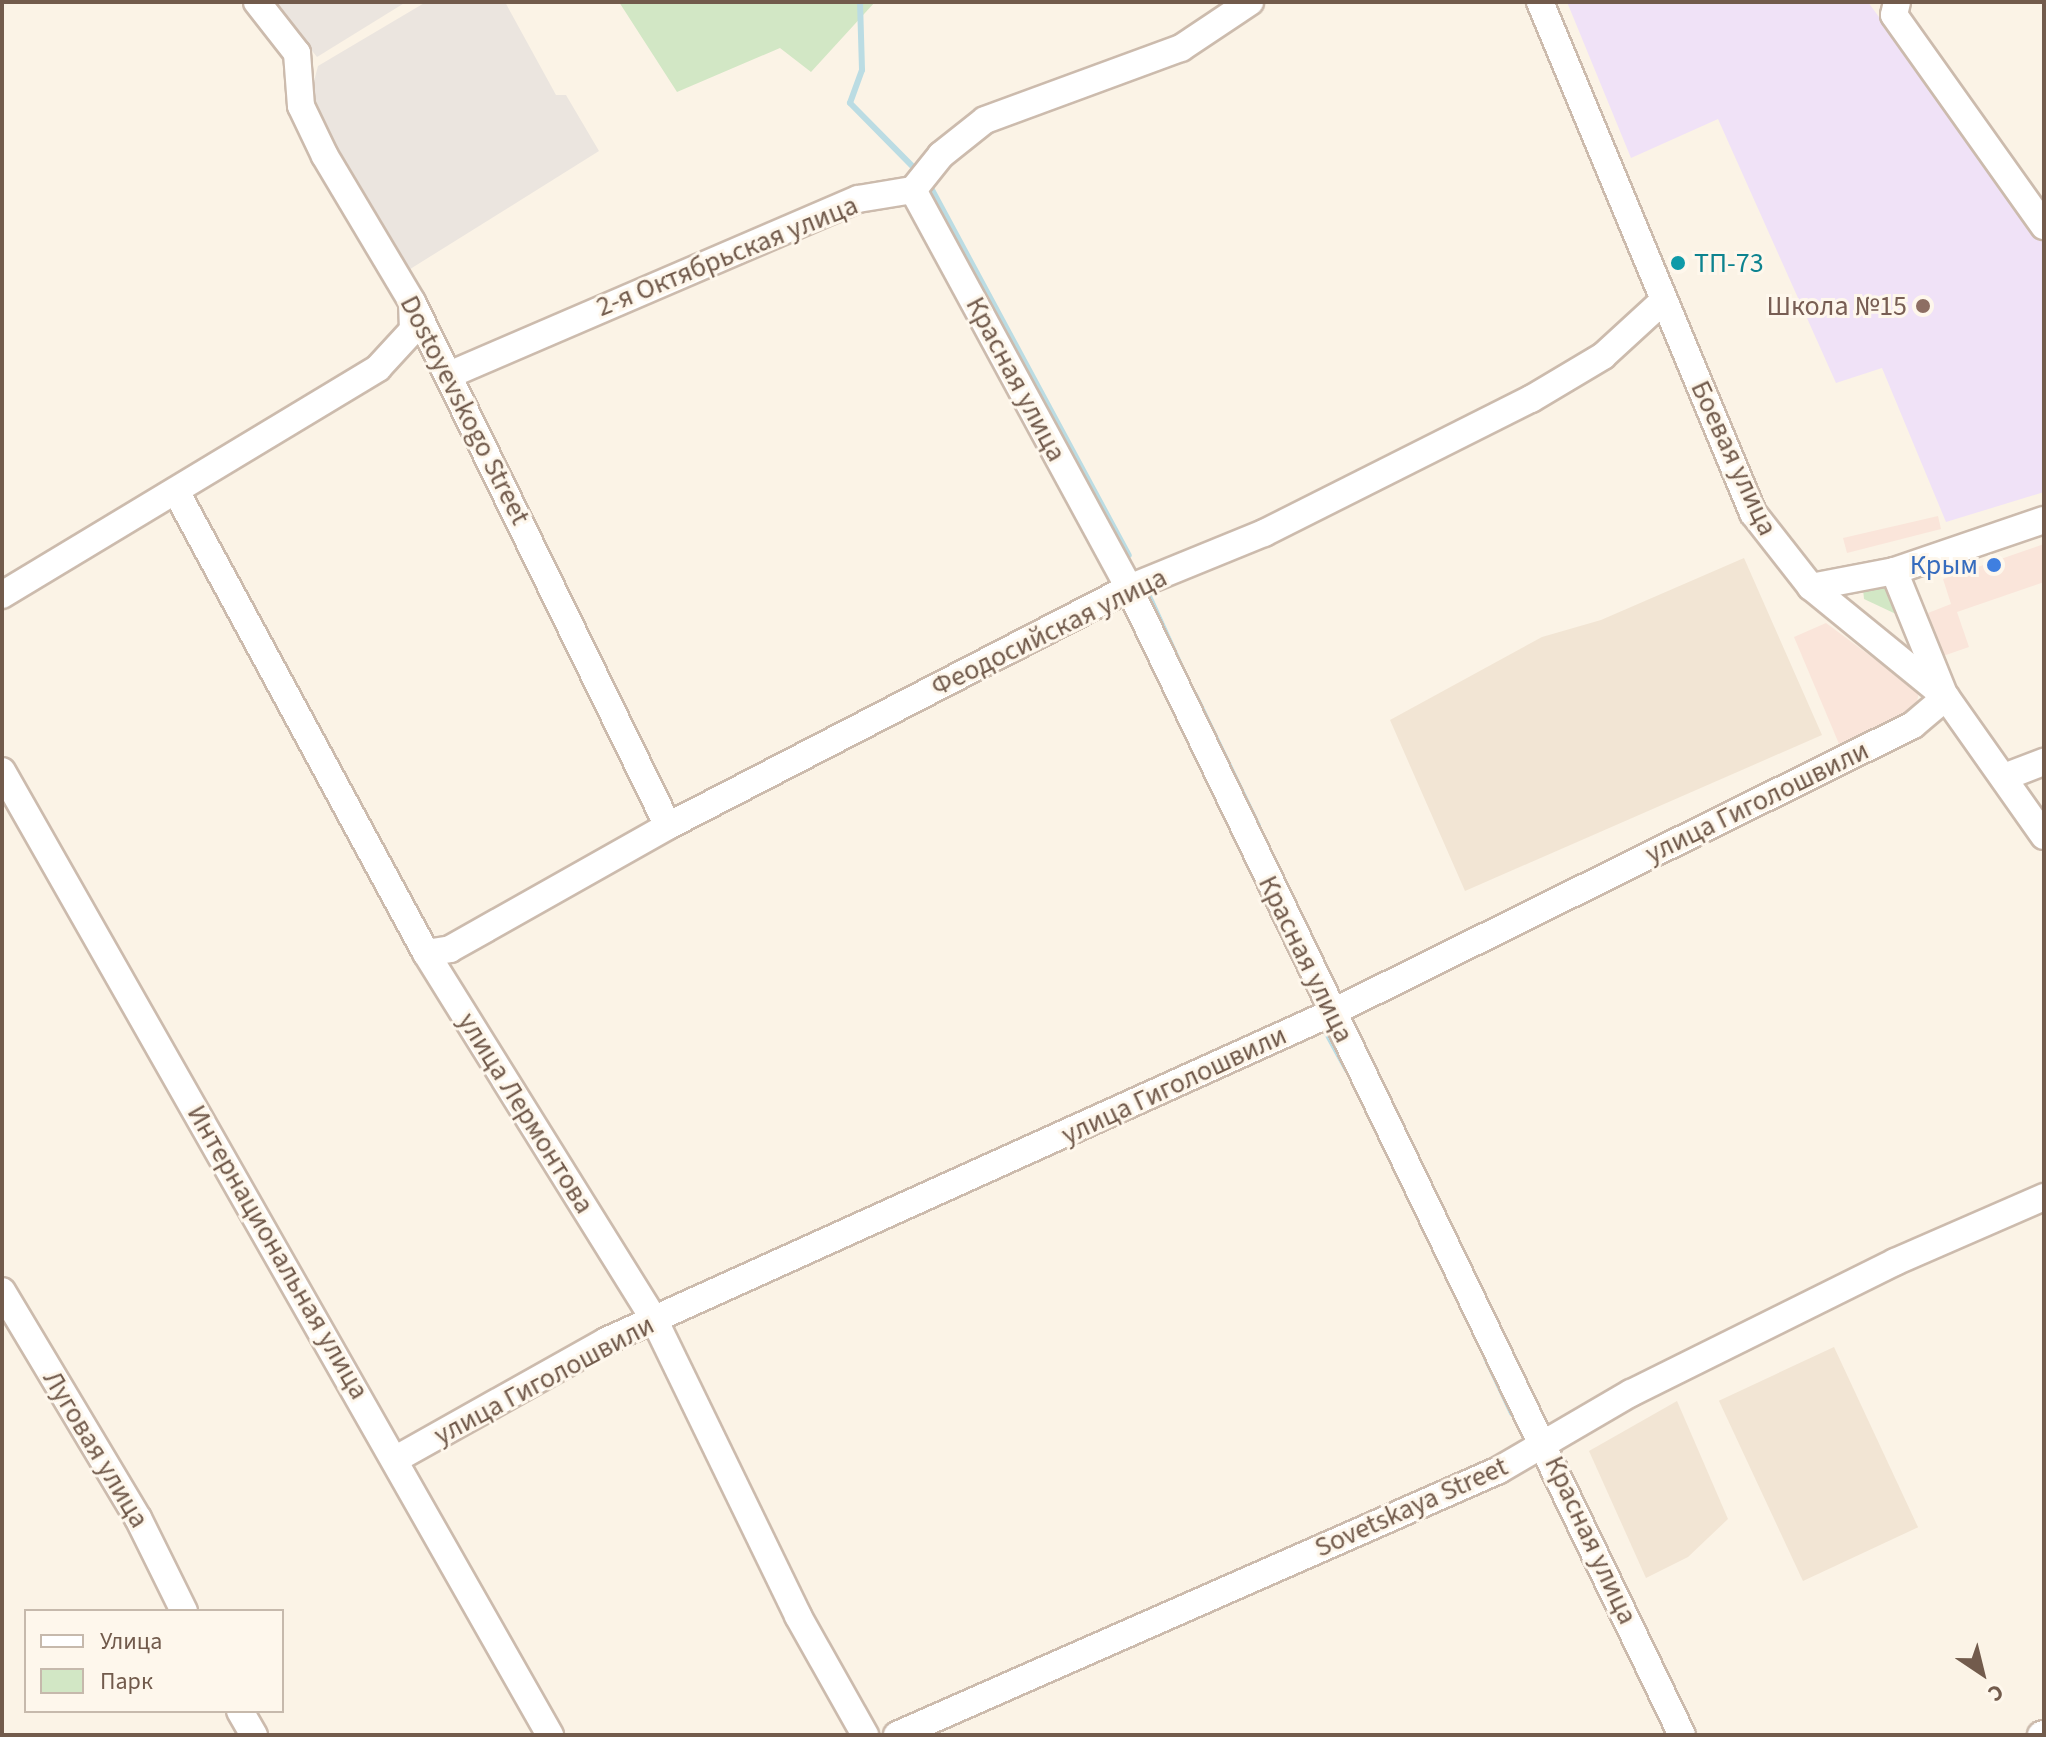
<!DOCTYPE html>
<html>
<head>
<meta charset="utf-8">
<style>
	body { margin:0 }
	#map { position:relative; width:2046px; height:1737px; overflow:hidden; background:#fbf3e6; font-family:"Source Sans 3",sans-serif }
	div>[style] { position:absolute }
	[style*='--x'] { left:calc(var(--x)*1px); top:calc(var(--y)*1px); width:calc(var(--w)*1px); rotate:calc(var(--a)*1deg) }
	.residential>* { inset:0; background:#f2e5d4; transform-origin:0 0 }
	.commercial>* { inset:0; background:#fae5da }
	.industrial>* { inset:0; background:#ebe5df }
	.education>* { inset:0; background:#f0e2f7 }
	.green>* { inset:0; background:#d2e7c5 }
	.stream>* { height:6px; margin:-3px; padding:0 3px; transform-origin:3px; border-radius:3px; background:#bbdce3 }
	.roads { filter:drop-shadow(2px 0 #ccbbad) drop-shadow(-2px 0 #ccbbad) drop-shadow(0 2px #ccbbad) drop-shadow(0 -2px #ccbbad) }
	.minor>* { height:26px; margin:-13px; padding:0 13px; transform-origin:13px; border-radius:13px; background:#fff }
	.dots>* { width:22px; height:22px; translate:-50% -50%; box-sizing:border-box; border:4px solid #fef7ec; border-radius:50% }
	span { translate:-50% -50%; white-space:nowrap; text-align:center; line-height:1.15; -webkit-text-stroke:6px #fef7ec; paint-order:stroke }
	.street-label { font-size:28px; color:#725b4c }
	.culture-label { font-size:28px; color:#0d838f }
	.left { translate:0 -50%; text-align:left }
	.education-label { font-size:28px; color:#785e54 }
	.right { translate:-100% -50%; text-align:right }
	.shop-label { font-size:28px; color:#366cbe }
	.frame { position:absolute; inset:0; border:4px solid #725b4c; pointer-events:none }
	.legend { position:absolute; left:24px; top:1609px; width:260px; height:104px; box-sizing:border-box; background:#fef7ec; border:2px solid #c6b9ac; margin:0; padding:10px 14px; list-style:none; font-size:24px; color:#725b4c }
	.legend li { display:flex; align-items:center; gap:16px; height:40px }
	.legend b { width:40px; border:2px solid #c6b9ac }
	.north { position:absolute; left:1942px; top:1633px; width:80px; height:80px; -webkit-text-stroke:6px #fef7ec; paint-order:stroke; rotate:145deg; font-size:22px; font-weight:700; line-height:32px; text-align:center; color:#725b4c }
	.north::after { content:''; display:block; margin:auto; width:28px; height:36px; background:#725b4c; clip-path:polygon(50% 0,100% 100%,50% 72%,0 100%) }
</style>
</head>
<body>
<div id="map">
	<div class="residential">
		<div style="clip-path:polygon(1744px 558px,1822px 735px,1465px 891px,1390px 720px,1542px 637px,1601px 620px)"></div>
		<div style="left:1834px;top:1347px;width:199px;height:127px;rotate:65deg"></div>
		<div style="clip-path:polygon(1677px 1401px,1728px 1519px,1688px 1557px,1646px 1578px,1589px 1451px)"></div>
	</div>
	<div class="commercial">
		<div style="clip-path:polygon(1938px 516px,1941px 529px,1847px 553px,1843px 538px)"></div>
		<div style="clip-path:polygon(2044px 544px,2044px 582px,1957px 612px,1969px 647px,1943px 656px,1928px 613px,1951px 604px,1943px 579px)"></div>
		<div style="clip-path:polygon(1826px 623px,1919px 692px,1915px 711px,1842px 751px,1794px 637px)"></div>
	</div>
	<div class="industrial">
		<div style="clip-path:polygon(273px 2px,406px 2px,317px 57px)"></div>
		<div style="clip-path:polygon(426px 2px,505px 2px,556px 95px,566px 95px,599px 151px,407px 271px,313px 119px,309px 100px,318px 66px)"></div>
	</div>
	<div class="education">
		<div style="clip-path:polygon(1567px 2px,1868px 2px,2044px 243px,2044px 492px,1946px 522px,1882px 368px,1836px 383px,1718px 119px,1631px 158px)"></div>
	</div>
	<div class="green">
		<div style="clip-path:polygon(619px 2px,875px 2px,811px 72px,780px 48px,677px 92px)"></div>
		<div style="clip-path:polygon(1885px 576px,1898px 615px,1864px 599px,1863px 589px)"></div>
	</div>
	<div class="stream">
		<div style="--x:860;--y:2;--w:68;--a:88.3"></div>
		<div style="--x:862;--y:70;--w:35;--a:110"></div>
		<div style="--x:850;--y:103;--w:94;--a:45.4"></div>
		<div style="--x:931;--y:188;--w:417;--a:61.7"></div>
		<div style="--x:1148;--y:594;--w:85;--a:65.6"></div>
		<div style="--x:1195;--y:695;--w:145;--a:64.3"></div>
		<div style="--x:1324;--y:1028;--w:48;--a:61.3"></div>
		<div style="--x:1486;--y:1358;--w:61;--a:64.7"></div>
	</div>
	<div class="roads">
		<div class="minor">
			<div style="--x:257;--y:2;--w:65;--a:51.9"></div>
			<div style="--x:297;--y:53;--w:53;--a:85.7"></div>
			<div style="--x:301;--y:106;--w:55;--a:64.4"></div>
			<div style="--x:325;--y:156;--w:170;--a:59.2"></div>
			<div style="--x:412;--y:302;--w:583;--a:63.96"></div>
			<div style="--x:1540;--y:2;--w:554;--a:67.37"></div>
			<div style="--x:1753;--y:513;--w:94;--a:51.9"></div>
			<div style="--x:1811;--y:587;--w:174;--a:39.2"></div>
			<div style="--x:1946;--y:697;--w:170;--a:54.8"></div>
			<div style="--x:1897;--y:2;--w:13;--a:103"></div>
			<div style="--x:1894;--y:15;--w:259;--a:54.6"></div>
			<div style="--x:913;--y:190;--w:453;--a:61.5"></div>
			<div style="--x:1129;--y:588;--w:1273;--a:64.26"></div>
			<div style="--x:449;--y:375;--w:445;--a:-23.3"></div>
			<div style="--x:858;--y:199;--w:56;--a:-9.3"></div>
			<div style="--x:913;--y:190;--w:45;--a:-51.3"></div>
			<div style="--x:941;--y:155;--w:56;--a:-38.5"></div>
			<div style="--x:985;--y:120;--w:209;--a:-20.2"></div>
			<div style="--x:1181;--y:48;--w:83;--a:-33.7"></div>
			<div style="--x:178;--y:495;--w:521;--a:61.57"></div>
			<div style="--x:426;--y:953;--w:431;--a:58.1"></div>
			<div style="--x:654;--y:1319;--w:330;--a:64.1"></div>
			<div style="--x:798;--y:1616;--w:137;--a:60.6"></div>
			<div style="--x:1894;--y:571;--w:133;--a:67.9"></div>
			<div style="--x:1811;--y:587;--w:85;--a:-10.9"></div>
			<div style="--x:1894;--y:571;--w:158;--a:-18.8"></div>
			<div style="--x:2;--y:595;--w:439;--a:-31.1"></div>
			<div style="--x:378;--y:368;--w:52;--a:-47.4"></div>
			<div style="--x:413;--y:330;--w:25;--a:-92"></div>
			<div style="--x:2;--y:771;--w:1109;--a:60.38"></div>
			<div style="--x:2007;--y:776;--w:40;--a:-21"></div>
			<div style="--x:426;--y:953;--w:24;--a:-9"></div>
			<div style="--x:450;--y:949;--w:250;--a:-29.4"></div>
			<div style="--x:668;--y:826;--w:519;--a:-27.31"></div>
			<div style="--x:1129;--y:588;--w:146;--a:-22.2"></div>
			<div style="--x:1264;--y:533;--w:299;--a:-26.7"></div>
			<div style="--x:1531;--y:399;--w:84;--a:-30.8"></div>
			<div style="--x:1603;--y:356;--w:81;--a:-42.5"></div>
			<div style="--x:2;--y:1291;--w:265;--a:59.1"></div>
			<div style="--x:138;--y:1518;--w:104;--a:63.7"></div>
			<div style="--x:396;--y:1459;--w:241;--a:-29.3"></div>
			<div style="--x:606;--y:1341;--w:796;--a:-24.34"></div>
			<div style="--x:1331;--y:1013;--w:649;--a:-26.33"></div>
			<div style="--x:1913;--y:725;--w:43;--a:-40.3"></div>
			<div style="--x:240;--y:1711;--w:28;--a:60"></div>
			<div style="--x:897;--y:1735;--w:658;--a:-23.76"></div>
			<div style="--x:1499;--y:1470;--w:153;--a:-30.3"></div>
			<div style="--x:1631;--y:1393;--w:295;--a:-26.4"></div>
			<div style="--x:1895;--y:1262;--w:163;--a:-23.6"></div>
			<div style="--x:2041;--y:1735;--w:3;--a:-18"></div>
		</div>
	</div>
	<div class="dots">
		<div style="left:1678px;top:263px;background:#0f9aa8"></div>
		<div style="left:1923px;top:306px;background:#8d6e63"></div>
		<div style="left:1994px;top:565px;background:#3f7fe0"></div>
	</div>
	<div class="street-label">
		<span style="left:727px;top:256px;rotate:-22deg">2-я Октябрьская улица</span>
		<span style="left:1016px;top:379px;rotate:62deg">Красная улица</span>
		<span style="left:465px;top:410px;rotate:63deg">Dostoyevskogo Street</span>
		<span style="left:1734px;top:458px;rotate:65deg">Боевая улица</span>
		<span style="left:1049px;top:632px;rotate:-26deg">Феодосийская улица</span>
		<span style="left:1757px;top:802px;rotate:-26deg">улица Гиголошвили</span>
		<span style="left:1306px;top:959px;rotate:64deg">Красная улица</span>
		<span style="left:1174px;top:1085px;rotate:-25deg">улица Гиголошвили</span>
		<span style="left:526px;top:1113px;rotate:58deg">улица Лермонтова</span>
		<span style="left:278px;top:1252px;rotate:60deg">Интернациональная улица</span>
		<span style="left:544px;top:1380px;rotate:-28deg">улица Гиголошвили</span>
		<span style="left:96px;top:1449px;rotate:59deg">Луговая улица</span>
		<span style="left:1411px;top:1507px;rotate:-24deg">Sovetskaya Street</span>
		<span style="left:1591px;top:1540px;rotate:65deg">Красная улица</span>
	</div>
	<div class="culture-label">
		<span class="left" style="left:1694px;top:263px">ТП-73</span>
	</div>
	<div class="education-label">
		<span class="right" style="left:1907px;top:306px">Школа №15</span>
	</div>
	<div class="shop-label">
		<span class="right" style="left:1978px;top:565px">Крым</span>
	</div>
	<div class="frame"></div>
	<ul class="legend">
	<li><b style="height:10px;background:#fff"></b>Улица</li>
	<li><b style="height:22px;background:#d2e7c5"></b>Парк</li>
	</ul>
	<div class="north">С</div>
</div>
</body>
</html>
